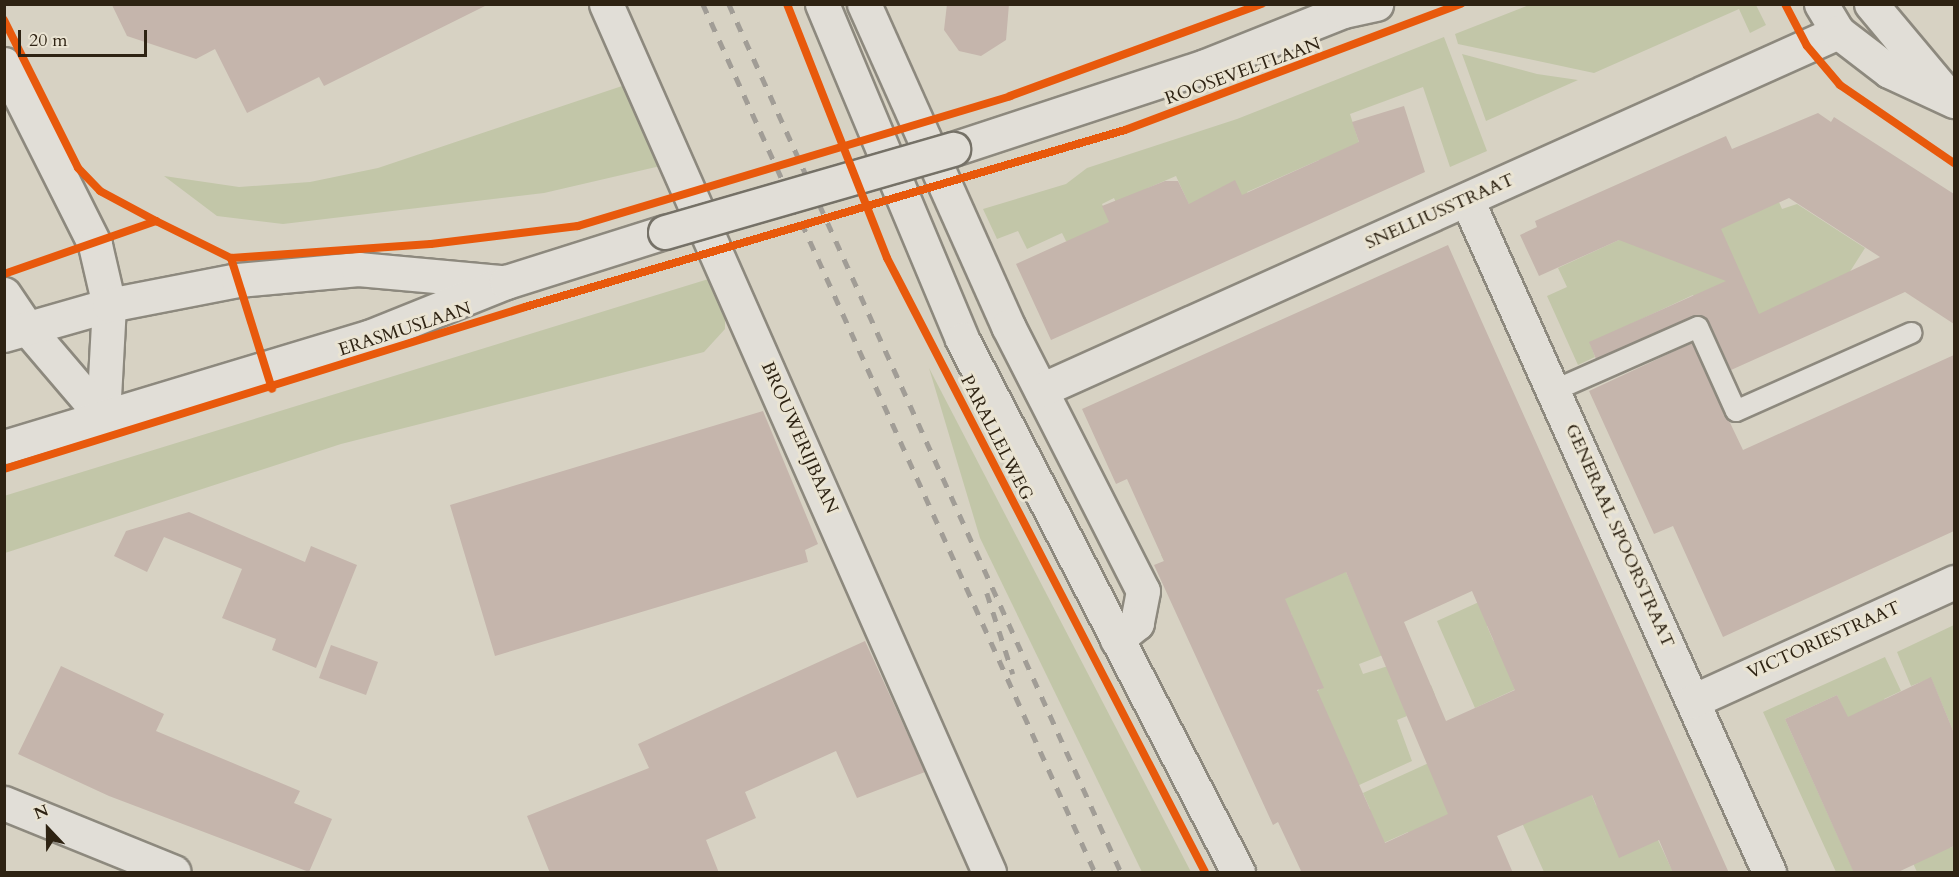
<!DOCTYPE html>
<html>
<head>
<meta charset="utf-8">
<style>
	body { margin:0 }
	#map { position:relative; width:1959px; height:877px; overflow:hidden; background:#d7d2c3; font-family:Cardo,serif }
	div>[style] { position:absolute }
	[style*='--x'] { left:calc(var(--x)*1px); top:calc(var(--y)*1px); width:calc(var(--w)*1px); rotate:calc(var(--a)*1deg) }
	.green>* { inset:0; background:#c2c6a8 }
	.building>* { inset:0; background:#c5b5ac; transform-origin:0 0 }
	.roads { filter:drop-shadow(2px 0 #8d897e) drop-shadow(-2px 0 #8d897e) drop-shadow(0 2px #8d897e) drop-shadow(0 -2px #8d897e) }
	.service>* { height:20px; margin:-10px; padding:0 10px; transform-origin:10px; border-radius:10px; background:#e1ded7 }
	.minor>* { height:33px; margin:-16.5px; padding:0 16.5px; transform-origin:16.5px; border-radius:16.5px; background:#e1ded7 }
	.tertiary>* { height:33px; margin:-16.5px; padding:0 16.5px; transform-origin:16.5px; border-radius:16.5px; background:#e1ded7 }
	.secondary>* { height:33px; margin:-16.5px; padding:0 16.5px; transform-origin:16.5px; border-radius:16.5px; background:#e1ded7 }
	.rail>* { height:4.5px; margin-top:-2.25px; transform-origin:0; background:repeating-linear-gradient(90deg,#a19d96 0 10px,transparent 0 20px) }
	.bridges { filter:drop-shadow(2px 0 #757167) drop-shadow(-2px 0 #757167) drop-shadow(0 2px #757167) drop-shadow(0 -2px #757167) }
	.secondary-bridge>* { height:33px; margin:-16.5px; padding:0 16.5px; transform-origin:16.5px; border-radius:16.5px; background:#e1ded7 }
	.cycleway>* { height:8px; margin:-4px; padding:0 4px; transform-origin:4px; border-radius:4px; background:#e8590c }
	span { translate:-50% -50%; white-space:nowrap; text-align:center; line-height:1.15; -webkit-text-stroke:6px #eae4d3; paint-order:stroke }
	.street-label { font-size:18px; color:#2e2313 }
	.frame { position:absolute; inset:0; border:6px solid #2e2313; pointer-events:none }
	.north { position:absolute; left:18px; top:799px; width:60px; height:60px; -webkit-text-stroke:4px #eae4d3; paint-order:stroke; rotate:338deg; font-size:16px; font-weight:700; line-height:24px; text-align:center; color:#2e2313 }
	.north::after { content:''; display:block; margin:auto; width:21px; height:27px; background:#2e2313; clip-path:polygon(50% 0,100% 100%,50% 72%,0 100%) }
	.scale { position:absolute; left:18px; top:30px; width:129px; height:27px; box-sizing:border-box; border:3px solid #2e2313; border-top:0; padding-left:8px; font-size:18px; line-height:21px; white-space:nowrap; color:#2e2313; -webkit-text-stroke:4px #eae4d3; paint-order:stroke }
</style>
</head>
<body>
<div id="map">
	<div class="green">
		<div style="clip-path:polygon(1529px 5px,1756px 5px,1766px 25px,1750px 33px,1739px 9px,1594px 73px,1458px 44px,1455px 34px)"></div>
		<div style="clip-path:polygon(1444px 37px,1487px 151px,1450px 167px,1423px 87px,1350px 114px,1375px 193px,1319px 160px,1247px 192px,1269px 241px,1192px 211px,1176px 176px,1148px 188px,1127px 228px,1114px 198px,1102px 204px,1120px 247px,1066px 241px,1062px 233px,1027px 249px,1018px 231px,997px 239px,983px 209px,1066px 184px,1087px 168px,1237px 119px)"></div>
		<div style="clip-path:polygon(1462px 54px,1537px 74px,1578px 80px,1486px 121px)"></div>
		<div style="clip-path:polygon(634px 82px,669px 164px,544px 193px,283px 224px,217px 216px,164px 176px,239px 187px,310px 182px,378px 168px)"></div>
		<div style="clip-path:polygon(1779px 202px,1782px 209px,1797px 204px,1865px 248px,1828px 306px,1749px 319px,1741px 275px,1700px 310px,1693px 295px,1590px 343px,1595px 357px,1578px 365px,1547px 296px,1567px 287px,1558px 268px,1632px 234px,1645px 250px)"></div>
		<div style="clip-path:polygon(715px 277px,725px 301px,725px 329px,704px 352px,341px 444px,5px 553px,4px 496px)"></div>
		<div style="clip-path:polygon(929px 368px,1191px 872px,1142px 872px,980px 538px)"></div>
		<div style="clip-path:polygon(1208px 534px,1346px 572px,1383px 655px,1359px 664px,1363px 674px,1388px 666px,1399px 697px,1431px 685px,1435px 695px,1404px 708px,1407px 716px,1397px 720px,1412px 761px,1324px 801px,1310px 695px,1319px 690px,1291px 613px,1164px 561px,1161px 555px)"></div>
		<div style="clip-path:polygon(1539px 575px,1487px 626px,1493px 640px,1574px 754px,1596px 805px,1658px 840px,1673px 872px,1544px 872px,1523px 825px,1516px 689px,1475px 708px,1437px 621px)"></div>
		<div style="clip-path:polygon(1954px 625px,1954px 733px,1931px 678px,1911px 686px,1897px 652px)"></div>
		<div style="clip-path:polygon(1885px 657px,1901px 691px,1884px 699px,1950px 848px,1954px 846px,1954px 872px,1917px 872px,1837px 695px,1785px 719px,1854px 872px,1836px 872px,1763px 712px)"></div>
		<div style="clip-path:polygon(1444px 756px,1462px 824px,1414px 847px,1408px 832px,1350px 858px,1370px 809px,1363px 793px)"></div>
	</div>
	<div class="building">
		<div style="clip-path:polygon(489px 4px,324px 86px,319px 77px,247px 113px,215px 49px,196px 59px,127px 36px,112px 5px)"></div>
		<div style="clip-path:polygon(947px 4px,1009px 4px,1006px 40px,981px 56px,959px 51px,944px 30px)"></div>
		<div style="clip-path:polygon(1404px 106px,1425px 172px,1051px 340px,1016px 264px,1109px 222px,1102px 206px,1165px 181px,1178px 181px,1189px 204px,1235px 180px,1242px 195px,1359px 142px,1352px 122px)"></div>
		<div style="clip-path:polygon(evenodd,1818px 113px,1831px 122px,1834px 117px,1954px 194px,1954px 324px,1905px 292px,1731px 370px,1709px 322px,1699px 315px,1596px 359px,1589px 342px,1726px 281px,1619px 240px,1539px 276px,1520px 235px,1537px 227px,1535px 221px,1726px 136px,1732px 149px,1818px 113px,1789px 198px,1880px 257px,1759px 314px,1721px 229px,1789px 198px)"></div>
		<div style="clip-path:polygon(evenodd,1448px 245px,1482px 322px,1729px 873px,1673px 873px,1659px 840px,1619px 858px,1592px 795px,1497px 836px,1513px 873px,1302px 873px,1278px 822px,1273px 825px,1154px 565px,1164px 561px,1127px 479px,1116px 484px,1082px 409px,1448px 245px,1346px 572px,1448px 814px,1385px 843px,1317px 690px,1324px 688px,1285px 599px,1346px 572px,1448px 245px,1472px 591px,1515px 690px,1446px 721px,1404px 622px,1472px 591px)"></div>
		<div style="clip-path:polygon(1692px 343px,1743px 450px,1954px 355px,1954px 531px,1723px 637px,1673px 526px,1654px 534px,1589px 391px)"></div>
		<div style="clip-path:polygon(763px 411px,818px 544px,805px 550px,808px 562px,495px 656px,450px 505px)"></div>
		<div style="clip-path:polygon(189px 512px,305px 562px,311px 546px,357px 565px,316px 668px,272px 650px,276px 639px,222px 618px,242px 569px,164px 537px,147px 572px,114px 556px,126px 531px)"></div>
		<div style="clip-path:polygon(865px 641px,925px 772px,857px 798px,836px 751px,745px 792px,756px 818px,706px 840px,719px 873px,550px 873px,527px 816px,649px 768px,638px 744px)"></div>
		<div style="left:331px;top:645px;width:50px;height:35px;rotate:20deg"></div>
		<div style="clip-path:polygon(61px 666px,164px 714px,156px 731px,300px 791px,294px 803px,332px 819px,309px 872px,109px 796px,18px 754px)"></div>
		<div style="clip-path:polygon(1931px 677px,1954px 733px,1954px 846px,1896px 873px,1854px 873px,1785px 719px,1837px 695px,1848px 717px)"></div>
	</div>
	<div class="roads">
		<div class="service">
			<div style="--x:1553;--y:391;--w:158;--a:-23.8"></div>
			<div style="--x:1698;--y:327;--w:92;--a:65.7"></div>
			<div style="--x:1736;--y:411;--w:192;--a:-24"></div>
		</div>
		<div class="minor">
			<div style="--x:606;--y:4;--w:949;--a:66.19"></div>
			<div style="--x:822;--y:4;--w:363;--a:67.3"></div>
			<div style="--x:962;--y:339;--w:600;--a:62.62"></div>
			<div style="--x:864;--y:4;--w:353;--a:65.9"></div>
			<div style="--x:1008;--y:326;--w:297;--a:63"></div>
			<div style="--x:1143;--y:591;--w:33;--a:101"></div>
			<div style="--x:1137;--y:623;--w:26;--a:141"></div>
			<div style="--x:1467;--y:200;--w:737;--a:65.8"></div>
			<div style="--x:1041;--y:390;--w:874;--a:-24.19"></div>
			<div style="--x:1693;--y:701;--w:287;--a:-24.5"></div>
			<div style="--x:4;--y:803;--w:183;--a:22.1"></div>
		</div>
		<div class="tertiary">
			<div style="--x:1821;--y:4;--w:33;--a:59"></div>
			<div style="--x:1838;--y:32;--w:64;--a:37.4"></div>
			<div style="--x:1889;--y:71;--w:72;--a:24.8"></div>
			<div style="--x:1871;--y:4;--w:111;--a:50.1"></div>
			<div style="--x:4;--y:64;--w:203;--a:63.3"></div>
			<div style="--x:95;--y:245;--w:62;--a:76.9"></div>
			<div style="--x:109;--y:305;--w:112;--a:93.1"></div>
			<div style="--x:4;--y:294;--w:41;--a:55.9"></div>
			<div style="--x:27;--y:328;--w:117;--a:49.5"></div>
		</div>
		<div class="secondary">
			<div style="--x:953;--y:149;--w:265;--a:-18.2"></div>
			<div style="--x:1205;--y:66;--w:149;--a:-21.7"></div>
			<div style="--x:1343;--y:11;--w:34;--a:-12"></div>
			<div style="--x:4;--y:335;--w:109;--a:-15.9"></div>
			<div style="--x:109;--y:305;--w:131;--a:-11"></div>
			<div style="--x:238;--y:280;--w:121;--a:-5.2"></div>
			<div style="--x:358;--y:269;--w:145;--a:5.2"></div>
			<div style="--x:4;--y:447;--w:381;--a:-16.8"></div>
			<div style="--x:369;--y:337;--w:148;--a:-21.9"></div>
			<div style="--x:506;--y:282;--w:167;--a:-17.5"></div>
		</div>
	</div>
	<div class="rail">
		<div style="--x:703;--y:4;--w:952;--a:65.7"></div>
		<div style="--x:729;--y:4;--w:952;--a:65.7"></div>
		<div style="--x:987;--y:593;--w:85;--a:72.2"></div>
	</div>
	<div class="bridges">
		<div class="secondary-bridge">
			<div style="--x:665;--y:232;--w:300;--a:-16.1"></div>
		</div>
	</div>
	<div class="cycleway">
		<div style="--x:787;--y:4;--w:273;--a:68.5"></div>
		<div style="--x:887;--y:258;--w:691;--a:62.62"></div>
		<div style="--x:1785;--y:4;--w:47;--a:62.4"></div>
		<div style="--x:1807;--y:46;--w:51;--a:49.8"></div>
		<div style="--x:1840;--y:85;--w:138;--a:34.4"></div>
		<div style="--x:4;--y:20;--w:165;--a:63.4"></div>
		<div style="--x:78;--y:168;--w:32;--a:46"></div>
		<div style="--x:100;--y:191;--w:64;--a:28.2"></div>
		<div style="--x:231;--y:258;--w:137;--a:72.6"></div>
		<div style="--x:4;--y:274;--w:161;--a:-19.2"></div>
		<div style="--x:156;--y:221;--w:84;--a:26.3"></div>
		<div style="--x:231;--y:258;--w:200;--a:-4"></div>
		<div style="--x:431;--y:244;--w:148;--a:-7"></div>
		<div style="--x:578;--y:226;--w:451;--a:-16.7"></div>
		<div style="--x:1010;--y:96;--w:268;--a:-20.1"></div>
		<div style="--x:4;--y:469;--w:546;--a:-17.27"></div>
		<div style="--x:525;--y:307;--w:626;--a:-16.44"></div>
		<div style="--x:1125;--y:130;--w:359;--a:-20.6"></div>
	</div>
	<div class="street-label">
		<span style="left:1243px;top:72px;rotate:-20deg">ROOSEVELTLAAN</span>
		<span style="left:1440px;top:212px;rotate:-24deg">SNELLIUSSTRAAT</span>
		<span style="left:405px;top:330px;rotate:-18deg">ERASMUSLAAN</span>
		<span style="left:799px;top:438px;rotate:66deg">BROUWERIJBAAN</span>
		<span style="left:996px;top:438px;rotate:63deg">PARALLELWEG</span>
		<span style="left:1619px;top:536px;rotate:66deg">GENERAAL SPOORSTRAAT</span>
		<span style="left:1824px;top:641px;rotate:-24deg">VICTORIESTRAAT</span>
	</div>
	<div class="frame"></div>
	<div class="north">N</div>
	<div class="scale">20 m</div>
</div>
</body>
</html>
